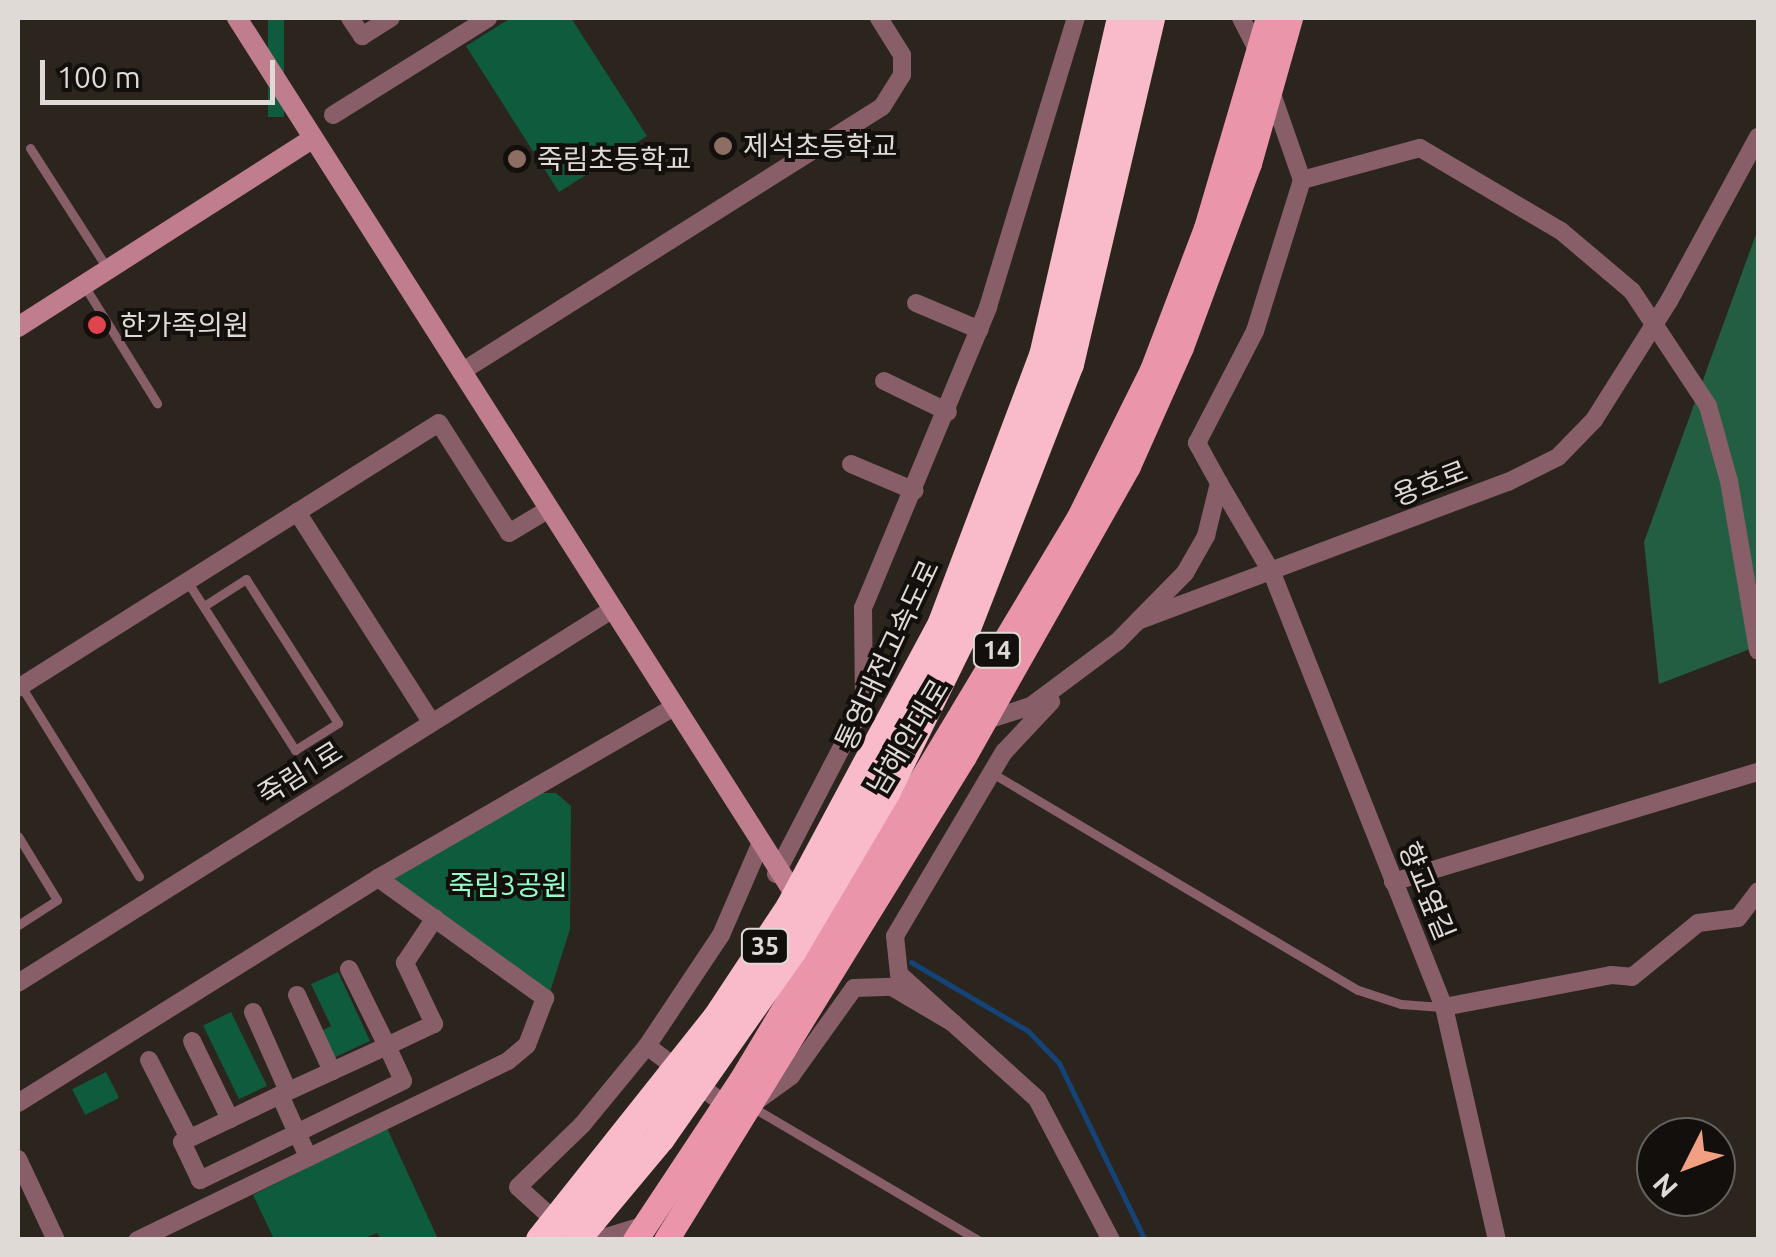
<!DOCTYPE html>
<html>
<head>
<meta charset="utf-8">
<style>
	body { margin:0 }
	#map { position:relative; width:1776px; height:1257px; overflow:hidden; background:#2c251e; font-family:Ubuntu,"Noto Sans KR",sans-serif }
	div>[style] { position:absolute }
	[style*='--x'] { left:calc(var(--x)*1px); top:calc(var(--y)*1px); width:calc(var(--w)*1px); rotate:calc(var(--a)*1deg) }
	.green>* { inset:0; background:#0e5c3d; transform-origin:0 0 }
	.forest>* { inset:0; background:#235e43 }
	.stream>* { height:5px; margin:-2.5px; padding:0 2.5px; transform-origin:2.5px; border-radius:2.5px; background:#144477 }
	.lane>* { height:9px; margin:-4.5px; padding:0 4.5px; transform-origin:4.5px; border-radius:4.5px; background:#885e69 }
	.street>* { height:18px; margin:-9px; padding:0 9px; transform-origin:9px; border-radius:9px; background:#885e69 }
	.secondary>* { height:20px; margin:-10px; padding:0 10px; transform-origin:10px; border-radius:10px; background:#c07d8e }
	.primary>* { height:25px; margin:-12.5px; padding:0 12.5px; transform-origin:12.5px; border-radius:12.5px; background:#eb95ab }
	.highway>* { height:30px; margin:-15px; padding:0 15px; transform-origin:15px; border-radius:15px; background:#f9bac9 }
	.highway-bridge>* { height:30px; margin:-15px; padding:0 15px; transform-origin:15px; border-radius:15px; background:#f9bac9 }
	.dots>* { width:28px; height:28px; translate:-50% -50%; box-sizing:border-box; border:5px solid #120f0c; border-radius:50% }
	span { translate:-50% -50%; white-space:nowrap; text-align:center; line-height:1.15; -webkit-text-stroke:8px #120f0c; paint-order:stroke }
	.shield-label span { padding:2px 8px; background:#120f0c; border:2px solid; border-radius:8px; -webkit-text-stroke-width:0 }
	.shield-label { font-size:25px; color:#dfdad6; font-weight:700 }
	.poi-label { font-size:28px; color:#dfdad6 }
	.left { translate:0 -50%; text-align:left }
	.street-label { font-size:28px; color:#dfdad6 }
	.park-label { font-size:28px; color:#93fec9 }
	.frame { position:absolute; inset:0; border:20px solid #dfdad6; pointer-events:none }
	.north { position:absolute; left:1636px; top:1117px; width:100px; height:100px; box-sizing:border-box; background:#120f0c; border:2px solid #64605d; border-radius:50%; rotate:228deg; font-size:28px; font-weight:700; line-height:40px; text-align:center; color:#dfdad6 }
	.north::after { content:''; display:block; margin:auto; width:35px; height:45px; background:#f2a081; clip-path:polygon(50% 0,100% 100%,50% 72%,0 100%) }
	.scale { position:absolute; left:40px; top:60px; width:235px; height:45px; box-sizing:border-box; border:5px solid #dfdad6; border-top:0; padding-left:12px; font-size:30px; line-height:35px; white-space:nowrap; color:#dfdad6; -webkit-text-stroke:8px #120f0c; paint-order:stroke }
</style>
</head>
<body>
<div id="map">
	<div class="green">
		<div style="left:268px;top:18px;width:16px;height:99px"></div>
		<div style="clip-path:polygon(511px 18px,571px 18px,647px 136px,559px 192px,466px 46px)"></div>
		<div style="clip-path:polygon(539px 793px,556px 793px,571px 806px,570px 929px,550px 992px,392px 880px)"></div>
		<div style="clip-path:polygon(338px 972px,370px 1041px,333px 1058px,321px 1031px,331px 1026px,311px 984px)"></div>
		<div style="left:231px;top:1012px;width:82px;height:31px;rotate:64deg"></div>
		<div style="left:106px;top:1072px;width:29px;height:38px;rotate:63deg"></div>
		<div style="clip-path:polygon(387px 1128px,438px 1239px,381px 1239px,377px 1233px,362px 1239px,274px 1239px,253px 1195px)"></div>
	</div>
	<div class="forest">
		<div style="clip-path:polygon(1758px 229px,1758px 646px,1659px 684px,1644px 542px)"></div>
	</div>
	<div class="stream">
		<div style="--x:911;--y:962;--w:136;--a:30.5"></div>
		<div style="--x:1028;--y:1031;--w:45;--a:45.9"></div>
		<div style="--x:1059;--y:1063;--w:197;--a:64.1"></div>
	</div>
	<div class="lane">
		<div style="--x:30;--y:148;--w:143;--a:57.3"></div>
		<div style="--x:85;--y:287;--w:137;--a:58.2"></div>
		<div style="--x:187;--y:581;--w:201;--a:57.4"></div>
		<div style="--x:295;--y:750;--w:51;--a:-32.1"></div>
		<div style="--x:338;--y:723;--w:171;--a:-122.6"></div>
		<div style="--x:246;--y:579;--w:50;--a:147.3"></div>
		<div style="--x:21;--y:686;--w:224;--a:58.2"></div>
		<div style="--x:992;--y:773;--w:425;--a:30.7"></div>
		<div style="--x:1358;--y:990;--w:45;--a:18"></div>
		<div style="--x:1401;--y:1004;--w:41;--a:4.2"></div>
		<div style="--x:18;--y:836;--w:75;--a:58.6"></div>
		<div style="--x:57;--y:900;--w:46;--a:147.3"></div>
		<div style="--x:752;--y:1107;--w:262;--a:30.5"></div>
	</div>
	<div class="street">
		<div style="--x:350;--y:18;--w:22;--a:56"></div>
		<div style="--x:362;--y:36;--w:34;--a:-32"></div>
		<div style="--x:1241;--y:18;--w:37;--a:63"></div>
		<div style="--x:333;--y:115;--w:183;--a:-32"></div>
		<div style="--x:1302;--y:180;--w:122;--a:-15.2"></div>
		<div style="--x:1420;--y:148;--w:164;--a:30.5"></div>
		<div style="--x:1561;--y:231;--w:93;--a:40.2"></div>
		<div style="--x:1632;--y:291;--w:138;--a:56.5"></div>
		<div style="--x:1708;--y:406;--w:78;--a:74.4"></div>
		<div style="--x:1729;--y:481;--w:172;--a:80.3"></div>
		<div style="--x:916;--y:303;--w:69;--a:22.9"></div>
		<div style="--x:461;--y:372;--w:497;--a:-32.2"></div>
		<div style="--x:882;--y:107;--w:38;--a:-58"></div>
		<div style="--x:902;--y:75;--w:20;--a:-90"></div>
		<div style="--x:902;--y:55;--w:44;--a:-121.9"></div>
		<div style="--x:884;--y:381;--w:71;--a:25.8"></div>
		<div style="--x:851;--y:464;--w:69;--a:22.9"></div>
		<div style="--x:1219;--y:483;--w:104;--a:59.5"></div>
		<div style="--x:1272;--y:573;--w:467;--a:68.4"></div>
		<div style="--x:1444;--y:1007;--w:239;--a:77.2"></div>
		<div style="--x:297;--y:512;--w:250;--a:57.4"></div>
		<div style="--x:1140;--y:620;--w:393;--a:-20.6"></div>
		<div style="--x:1508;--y:482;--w:56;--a:-26.6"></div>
		<div style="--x:1558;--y:457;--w:52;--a:-45.8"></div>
		<div style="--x:1594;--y:420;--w:141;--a:-57.8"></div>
		<div style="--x:1669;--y:301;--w:187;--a:-61.5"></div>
		<div style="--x:18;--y:688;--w:497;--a:-32.2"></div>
		<div style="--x:439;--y:423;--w:130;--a:57.5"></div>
		<div style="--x:509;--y:533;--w:47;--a:-31"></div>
		<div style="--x:984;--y:721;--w:49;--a:-17.7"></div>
		<div style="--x:1031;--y:706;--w:107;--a:-36.7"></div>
		<div style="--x:1117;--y:642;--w:97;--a:-45.4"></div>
		<div style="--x:1185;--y:573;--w:43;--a:-60.4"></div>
		<div style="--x:1206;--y:536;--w:55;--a:-76.2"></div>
		<div style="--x:1219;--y:483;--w:46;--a:-118.8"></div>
		<div style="--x:1197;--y:443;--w:126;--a:-62.6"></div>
		<div style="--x:1255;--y:331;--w:158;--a:-72.7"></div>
		<div style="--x:1302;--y:180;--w:97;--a:-109.2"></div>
		<div style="--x:776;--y:874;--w:191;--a:-62.6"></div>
		<div style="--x:864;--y:704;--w:96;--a:-90.6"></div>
		<div style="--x:863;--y:608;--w:326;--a:-67.4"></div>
		<div style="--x:988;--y:307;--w:302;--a:-73.1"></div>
		<div style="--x:378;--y:878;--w:342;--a:-30"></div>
		<div style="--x:1393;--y:882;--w:381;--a:-16.8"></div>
		<div style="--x:349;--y:969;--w:86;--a:63.7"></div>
		<div style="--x:387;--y:1046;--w:52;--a:-25.1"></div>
		<div style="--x:434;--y:1024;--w:68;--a:-115.4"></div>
		<div style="--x:405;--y:963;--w:54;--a:-56.3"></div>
		<div style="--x:18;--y:983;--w:703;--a:-32.15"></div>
		<div style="--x:297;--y:995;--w:84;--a:65.3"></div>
		<div style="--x:1444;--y:1007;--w:170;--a:-10.8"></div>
		<div style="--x:1611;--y:975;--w:21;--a:5"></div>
		<div style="--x:1632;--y:977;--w:85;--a:-39.3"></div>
		<div style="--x:1698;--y:923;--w:40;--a:-7.1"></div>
		<div style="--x:1738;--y:918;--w:34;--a:-53"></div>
		<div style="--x:253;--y:1012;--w:86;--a:66.1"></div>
		<div style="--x:953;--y:1023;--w:113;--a:42.1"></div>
		<div style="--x:1037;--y:1099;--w:159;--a:62.3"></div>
		<div style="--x:192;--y:1041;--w:87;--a:64"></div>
		<div style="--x:647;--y:1046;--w:96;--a:37"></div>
		<div style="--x:149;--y:1060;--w:88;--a:62.9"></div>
		<div style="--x:280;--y:1095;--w:118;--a:-24.6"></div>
		<div style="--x:387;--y:1046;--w:38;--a:65"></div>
		<div style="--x:403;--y:1081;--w:118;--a:153.9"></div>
		<div style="--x:297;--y:1133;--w:108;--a:154.1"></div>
		<div style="--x:200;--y:1180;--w:42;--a:-115.3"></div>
		<div style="--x:182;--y:1142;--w:109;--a:-25.6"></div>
		<div style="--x:280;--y:1095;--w:42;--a:65.9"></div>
		<div style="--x:297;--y:1133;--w:26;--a:65"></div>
		<div style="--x:758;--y:1100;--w:41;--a:-36"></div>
		<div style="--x:791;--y:1076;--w:108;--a:-54.4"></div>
		<div style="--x:854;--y:988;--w:38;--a:-2"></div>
		<div style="--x:892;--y:987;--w:71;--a:30.5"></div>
		<div style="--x:953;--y:1023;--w:73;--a:-137.8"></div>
		<div style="--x:899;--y:974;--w:38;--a:-96"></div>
		<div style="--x:895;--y:936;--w:214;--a:-59.4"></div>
		<div style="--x:1004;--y:752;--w:69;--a:-46.8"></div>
		<div style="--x:18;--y:1103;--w:425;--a:-32"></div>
		<div style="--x:378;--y:878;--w:206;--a:35.7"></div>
		<div style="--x:545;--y:998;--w:50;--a:111"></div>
		<div style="--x:527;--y:1045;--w:25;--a:140"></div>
		<div style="--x:508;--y:1061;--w:412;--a:154.2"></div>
		<div style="--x:18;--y:1159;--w:89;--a:64.9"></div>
		<div style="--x:562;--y:1227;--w:59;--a:-137.7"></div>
		<div style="--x:518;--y:1187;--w:89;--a:-44.1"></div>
		<div style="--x:582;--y:1125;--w:102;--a:-50.6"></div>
		<div style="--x:647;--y:1046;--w:133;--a:-56.3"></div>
		<div style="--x:721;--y:935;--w:96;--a:-66.6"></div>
		<div style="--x:596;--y:1240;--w:51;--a:-17"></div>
	</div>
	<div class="secondary">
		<div style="--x:237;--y:18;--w:1053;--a:57.53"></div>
		<div style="--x:18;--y:327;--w:350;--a:-32.6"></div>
	</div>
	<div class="primary">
		<div style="--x:635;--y:1240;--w:192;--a:-56.5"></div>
		<div style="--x:741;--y:1080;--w:657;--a:-59.02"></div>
		<div style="--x:1079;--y:517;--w:164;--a:-63.6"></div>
		<div style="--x:1152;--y:370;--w:152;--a:-69.2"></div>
		<div style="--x:1206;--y:228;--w:219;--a:-73.6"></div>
		<div style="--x:666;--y:1240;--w:568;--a:-58.38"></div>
		<div style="--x:964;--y:756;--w:333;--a:-60.5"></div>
		<div style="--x:1128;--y:466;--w:130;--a:-66"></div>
		<div style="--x:1181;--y:347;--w:196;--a:-69.7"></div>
		<div style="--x:1249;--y:163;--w:151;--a:-74.2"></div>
	</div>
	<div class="highway">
		<div style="--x:943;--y:623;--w:285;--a:-69.3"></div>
		<div style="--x:1044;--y:356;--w:347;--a:-77"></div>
		<div style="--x:966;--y:628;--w:283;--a:-68.7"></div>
		<div style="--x:1069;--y:364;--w:355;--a:-76.8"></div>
	</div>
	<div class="highway-bridge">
		<div style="--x:541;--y:1240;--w:283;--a:-51.5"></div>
		<div style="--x:717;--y:1019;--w:134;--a:-56.5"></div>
		<div style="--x:791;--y:907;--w:322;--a:-61.8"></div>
		<div style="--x:575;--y:1240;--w:133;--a:-50.2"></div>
		<div style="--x:660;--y:1138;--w:230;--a:-54.9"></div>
		<div style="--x:792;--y:950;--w:185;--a:-59.4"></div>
		<div style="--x:886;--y:791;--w:182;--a:-63.9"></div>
	</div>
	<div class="dots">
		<div style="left:723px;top:146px;background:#8d6e63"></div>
		<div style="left:517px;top:159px;background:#8d6e63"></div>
		<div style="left:97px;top:325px;background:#e0444e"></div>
	</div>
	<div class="shield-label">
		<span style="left:997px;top:650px">14</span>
		<span style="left:765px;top:946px">35</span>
	</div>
	<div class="poi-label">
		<span class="left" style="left:743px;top:146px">제석초등학교</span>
		<span class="left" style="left:537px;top:159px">죽림초등학교</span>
		<span class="left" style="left:120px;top:325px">한가족의원</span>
	</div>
	<div class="street-label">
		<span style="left:1430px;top:483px;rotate:-21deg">용호로</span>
		<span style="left:887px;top:655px;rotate:-65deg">통영대전고속도로</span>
		<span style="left:908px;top:737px;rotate:-59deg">남해안대로</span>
		<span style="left:300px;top:773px;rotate:-32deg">죽림1로</span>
		<span style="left:1427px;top:891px;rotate:68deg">향교옆길</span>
	</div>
	<div class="park-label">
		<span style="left:508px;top:885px">죽림3공원</span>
	</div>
	<div class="frame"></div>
	<div class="north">N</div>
	<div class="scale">100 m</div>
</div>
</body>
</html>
